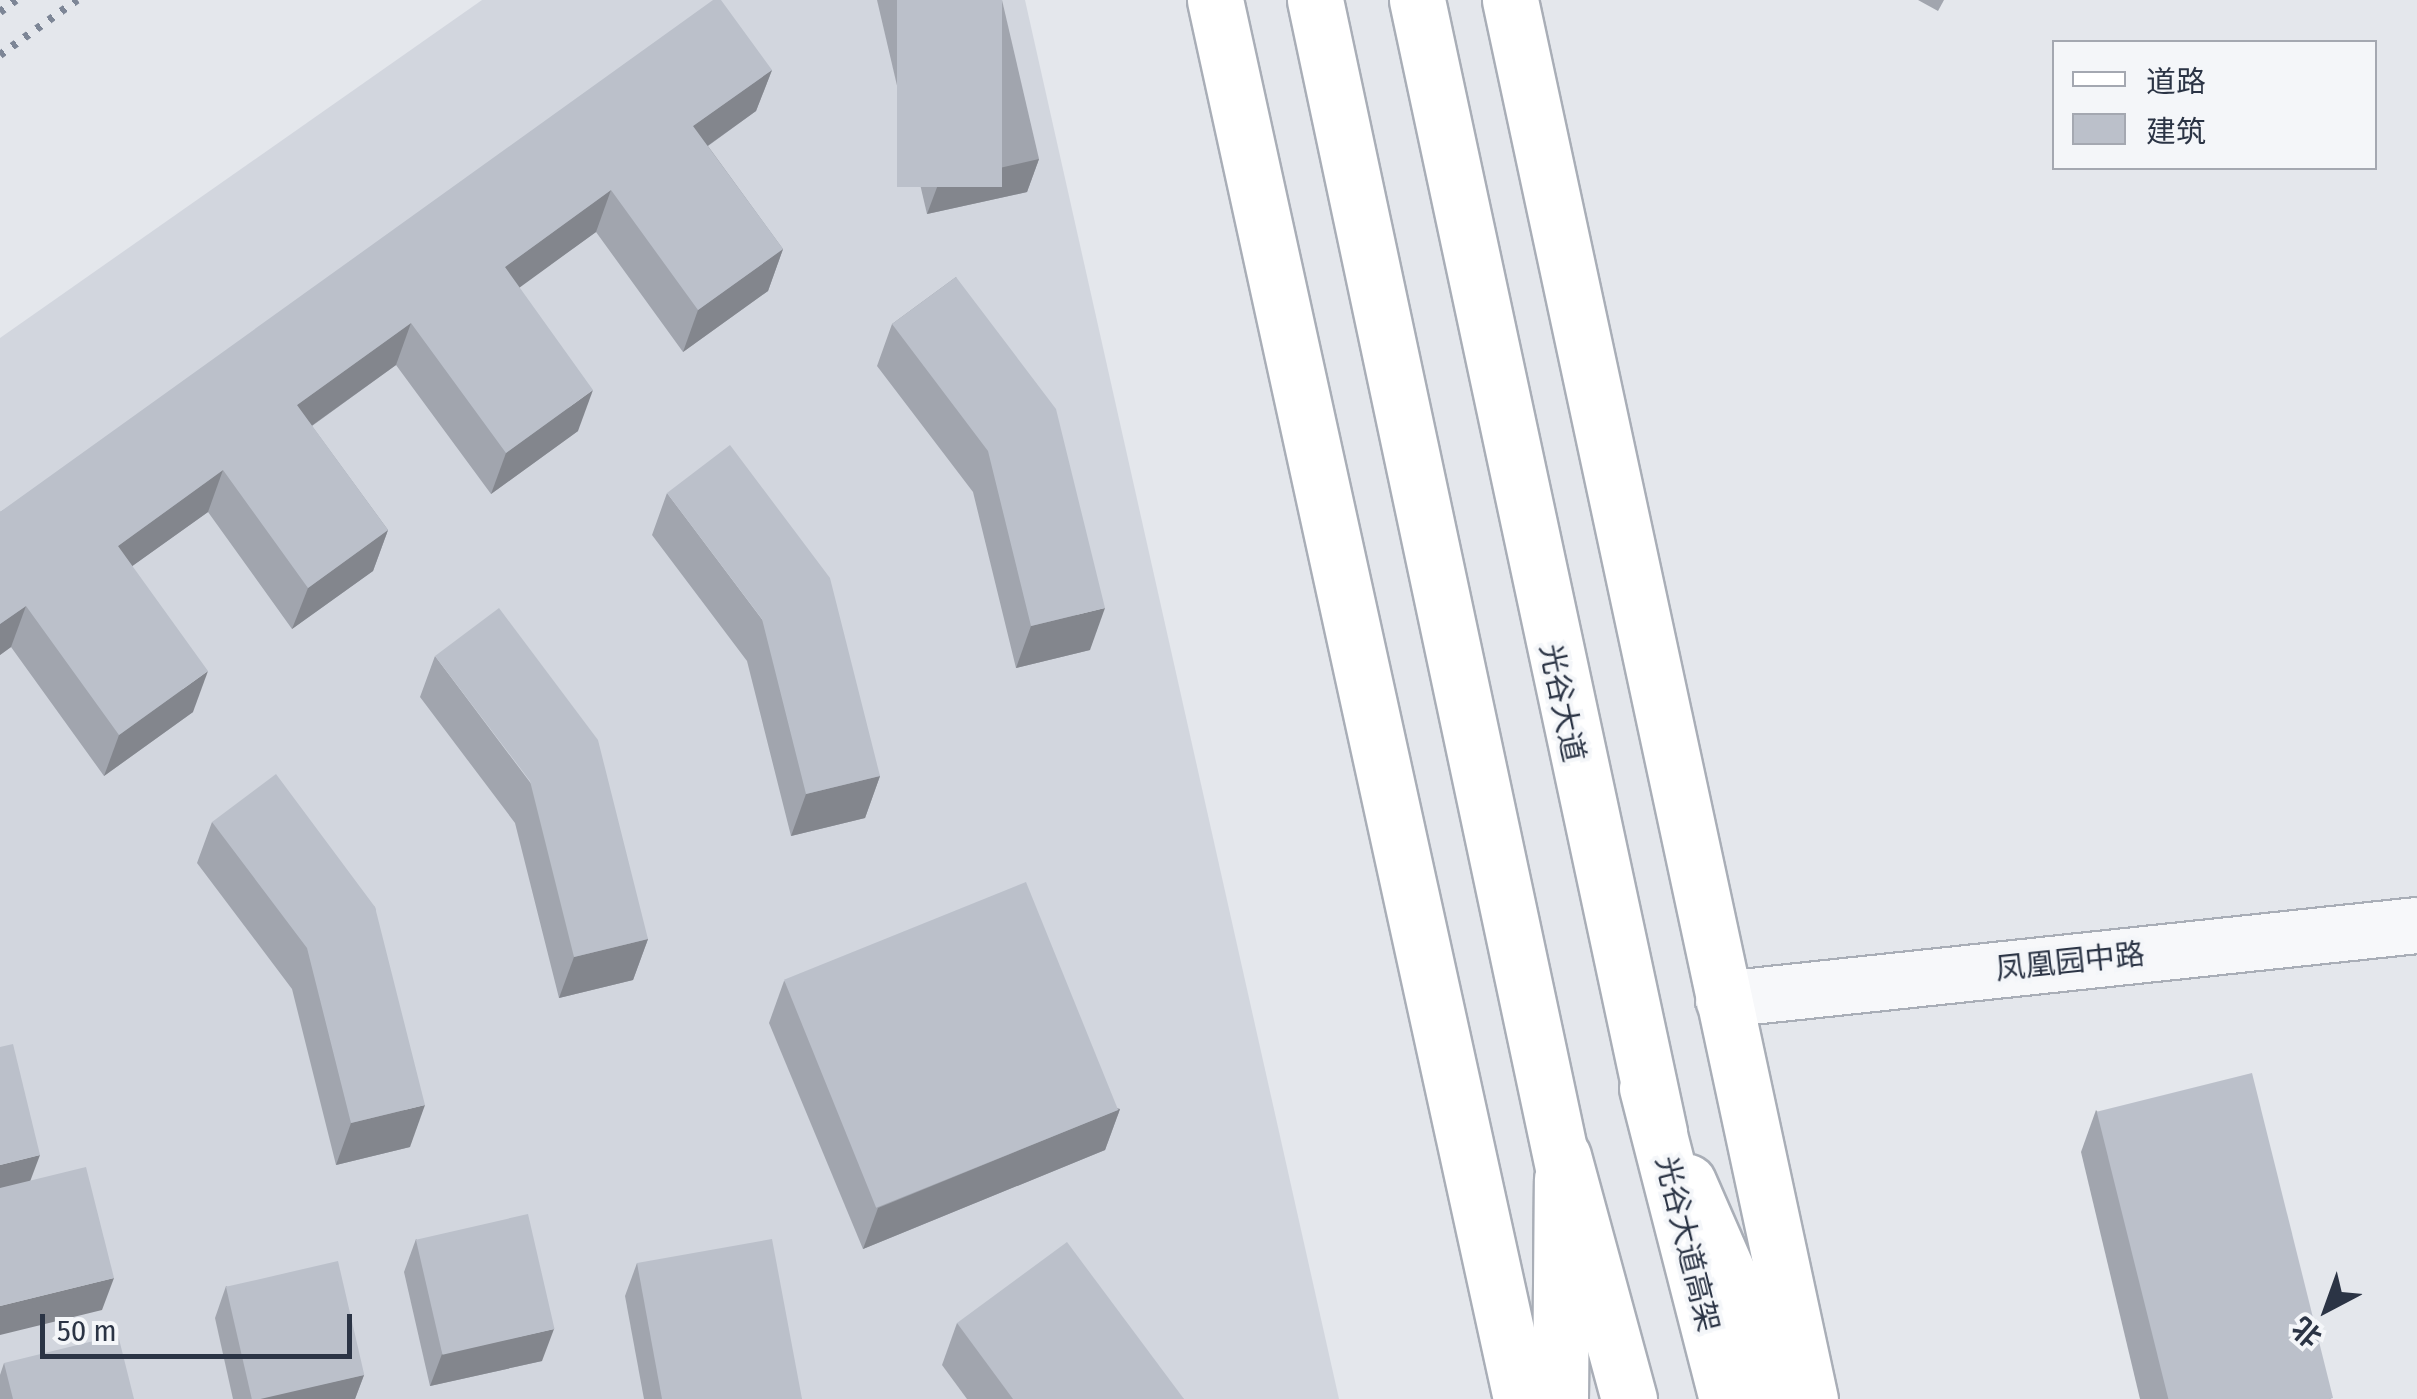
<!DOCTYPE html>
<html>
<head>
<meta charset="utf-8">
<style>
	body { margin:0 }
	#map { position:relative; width:2417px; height:1399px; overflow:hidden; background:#e4e7ec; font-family:"Fira Sans Condensed","Noto Sans SC",sans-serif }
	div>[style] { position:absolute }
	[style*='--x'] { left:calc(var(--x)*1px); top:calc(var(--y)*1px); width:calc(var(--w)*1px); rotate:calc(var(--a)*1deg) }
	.built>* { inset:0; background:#d2d6de }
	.roads { filter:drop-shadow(2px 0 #a9aeb7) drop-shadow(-2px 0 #a9aeb7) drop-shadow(0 2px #a9aeb7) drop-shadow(0 -2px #a9aeb7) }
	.minor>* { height:55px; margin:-27.5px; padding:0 27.5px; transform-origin:27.5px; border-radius:27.5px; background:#f7f8fa }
	.major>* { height:55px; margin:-27.5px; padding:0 27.5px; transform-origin:27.5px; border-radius:27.5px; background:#fff }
	.highway>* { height:55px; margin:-27.5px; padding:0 27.5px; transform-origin:27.5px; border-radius:27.5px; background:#fff }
	.rail>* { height:8px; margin-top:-4px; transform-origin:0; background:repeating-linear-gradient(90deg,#7d8696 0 5px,transparent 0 15px) }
	.wall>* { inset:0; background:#a1a5ae }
	.shaded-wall>* { inset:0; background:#83868d }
	.building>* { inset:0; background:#bbc0ca; transform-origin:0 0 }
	span { translate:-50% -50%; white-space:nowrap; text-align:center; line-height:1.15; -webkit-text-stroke:8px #f4f6f9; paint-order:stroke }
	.street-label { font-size:30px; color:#2b3445 }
	.legend { position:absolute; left:2052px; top:40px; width:325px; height:130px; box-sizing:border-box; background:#f4f6f9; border:2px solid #a4a8b1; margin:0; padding:12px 18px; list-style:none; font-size:30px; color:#2b3445 }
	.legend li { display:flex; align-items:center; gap:20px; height:50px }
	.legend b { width:50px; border:2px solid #a4a8b1 }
	.north { position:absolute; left:2277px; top:1259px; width:100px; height:100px; -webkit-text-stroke:8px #f4f6f9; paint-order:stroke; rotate:221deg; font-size:28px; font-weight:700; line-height:40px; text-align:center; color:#2b3445 }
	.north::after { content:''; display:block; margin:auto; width:35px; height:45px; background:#2b3445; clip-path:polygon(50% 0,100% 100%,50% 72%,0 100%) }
	.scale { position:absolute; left:40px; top:1314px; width:312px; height:45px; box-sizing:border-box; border:5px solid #2b3445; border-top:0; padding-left:12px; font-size:30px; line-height:35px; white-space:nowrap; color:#2b3445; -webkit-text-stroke:8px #f4f6f9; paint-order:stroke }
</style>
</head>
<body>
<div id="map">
	<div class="built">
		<div style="clip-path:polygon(482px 0,1025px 0,1339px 1399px,0 1399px,0 338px)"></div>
	</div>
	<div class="roads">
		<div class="minor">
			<div style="--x:1723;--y:999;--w:698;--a:-6.09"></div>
		</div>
		<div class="major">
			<div style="--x:1215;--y:0;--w:1432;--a:77.66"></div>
			<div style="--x:1315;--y:0;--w:1232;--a:78.01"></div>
			<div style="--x:1417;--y:0;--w:1158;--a:77.93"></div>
			<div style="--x:1510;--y:0;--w:1431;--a:77.9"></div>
			<div style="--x:1688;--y:1182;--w:237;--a:66.4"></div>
			<div style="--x:1560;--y:1399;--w:220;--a:-89.5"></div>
		</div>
		<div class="highway">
			<div style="--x:1647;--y:1088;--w:321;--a:75.6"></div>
			<div style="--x:1563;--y:1156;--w:252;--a:74.8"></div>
		</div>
	</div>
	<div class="rail">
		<div style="--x:0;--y:12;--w:20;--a:-37"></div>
		<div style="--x:0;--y:55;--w:95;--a:-35.5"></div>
	</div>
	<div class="wall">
		<div style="clip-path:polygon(877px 0,1002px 0,1039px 159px,1027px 192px,927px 214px)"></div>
		<div style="clip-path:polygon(1918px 0,1944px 0,1938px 11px)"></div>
		<div style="clip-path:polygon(772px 70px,756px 111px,708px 146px,783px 249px,768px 291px,683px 352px,596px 232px,519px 287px,578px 431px,491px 494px,396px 365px,312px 426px,388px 530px,373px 571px,292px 629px,208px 512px,132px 566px,193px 712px,104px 776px,11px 647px,0 655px,0 512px)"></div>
		<div style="clip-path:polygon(956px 277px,1090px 650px,1016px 668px,973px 492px,877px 366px,892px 324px)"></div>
		<div style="clip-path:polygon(667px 493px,880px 776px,865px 818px,791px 836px,747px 661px,652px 535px)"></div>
		<div style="clip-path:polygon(435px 656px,648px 939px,633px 980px,559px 998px,515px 823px,420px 697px)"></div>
		<div style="clip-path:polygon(212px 822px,375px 907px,410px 1147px,336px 1165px,292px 989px,197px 863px)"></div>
		<div style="clip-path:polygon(784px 981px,1120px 1109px,1105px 1150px,863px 1249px,769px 1023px)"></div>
		<div style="clip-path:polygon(2096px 1110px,2331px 1399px,2140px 1399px,2081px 1152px)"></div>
		<div style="clip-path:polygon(416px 1239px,542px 1361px,430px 1386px,404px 1272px)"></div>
		<div style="clip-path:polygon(637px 1263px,802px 1399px,644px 1399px,625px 1296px)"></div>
		<div style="clip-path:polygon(226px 1286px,364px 1375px,355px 1399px,233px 1399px,215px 1318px)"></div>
		<div style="clip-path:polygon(957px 1323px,1184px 1399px,967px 1399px,942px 1365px)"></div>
		<div style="clip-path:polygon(4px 1363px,134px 1399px,0 1399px,0 1375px)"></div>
	</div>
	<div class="shaded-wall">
		<div style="clip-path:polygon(772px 70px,756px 111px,678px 167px,693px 126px)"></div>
		<div style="clip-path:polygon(1039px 159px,1027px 192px,927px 214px,939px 182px)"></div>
		<div style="clip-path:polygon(611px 190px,596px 232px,490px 309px,505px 267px)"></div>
		<div style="clip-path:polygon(783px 249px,768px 291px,683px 352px,698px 310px)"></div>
		<div style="clip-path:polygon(411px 323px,396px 365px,282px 447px,297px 405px)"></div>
		<div style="clip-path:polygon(593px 390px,578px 431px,491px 494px,506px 453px)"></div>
		<div style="clip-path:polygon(223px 470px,208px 512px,103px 587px,118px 546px)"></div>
		<div style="clip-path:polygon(388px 530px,373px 571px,292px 629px,308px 588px)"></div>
		<div style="clip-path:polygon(26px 606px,11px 647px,0 655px,0 624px)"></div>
		<div style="clip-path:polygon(1105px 608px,1090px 650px,1016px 668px,1031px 626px)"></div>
		<div style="clip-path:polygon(208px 671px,193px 712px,104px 776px,119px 735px)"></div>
		<div style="clip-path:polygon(880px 776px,865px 818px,791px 836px,806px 794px)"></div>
		<div style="clip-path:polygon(648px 939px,633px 980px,559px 998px,574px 957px)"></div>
		<div style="clip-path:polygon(425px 1105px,410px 1147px,336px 1165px,351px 1123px)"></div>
		<div style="clip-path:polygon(1120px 1109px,1105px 1150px,863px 1249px,878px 1208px)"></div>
		<div style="clip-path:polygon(40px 1155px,28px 1187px,0 1194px,0 1165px)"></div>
		<div style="clip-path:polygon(114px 1278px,102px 1310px,0 1335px,0 1306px)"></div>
		<div style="clip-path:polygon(554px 1329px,542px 1361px,430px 1386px,442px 1354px)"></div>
		<div style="clip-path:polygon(364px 1375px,355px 1399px,255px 1399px)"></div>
	</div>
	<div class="building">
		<div style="clip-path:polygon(713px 0,721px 0,772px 70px,693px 126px,783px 249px,698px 310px,611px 190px,505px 267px,593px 390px,506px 453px,411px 323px,297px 405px,388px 530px,308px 588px,223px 470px,118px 546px,208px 671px,119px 735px,26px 606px,0 624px,0 512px)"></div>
		<div style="left:897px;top:0;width:105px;height:187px"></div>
		<div style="clip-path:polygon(956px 277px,1056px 409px,1105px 608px,1031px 626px,988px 451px,892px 324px)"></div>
		<div style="clip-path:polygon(730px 445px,830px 578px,880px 776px,806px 794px,762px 619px,667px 493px)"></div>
		<div style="clip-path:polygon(499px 608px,598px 740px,648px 939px,574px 957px,530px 781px,435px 656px)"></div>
		<div style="clip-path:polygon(276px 774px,375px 907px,425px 1105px,351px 1123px,307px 948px,212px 822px)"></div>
		<div style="left:1026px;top:882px;width:246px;height:261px;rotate:68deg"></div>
		<div style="clip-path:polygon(13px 1044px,40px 1155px,0 1165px,0 1047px)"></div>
		<div style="left:2252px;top:1073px;width:335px;height:160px;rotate:76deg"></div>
		<div style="clip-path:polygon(86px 1167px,114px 1278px,0 1306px,0 1188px)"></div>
		<div style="left:528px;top:1214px;width:118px;height:115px;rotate:77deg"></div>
		<div style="clip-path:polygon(772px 1239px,802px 1399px,662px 1399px,637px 1263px)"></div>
		<div style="clip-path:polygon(1067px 1242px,1184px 1399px,1013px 1399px,957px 1323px)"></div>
		<div style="left:338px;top:1261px;width:117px;height:115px;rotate:77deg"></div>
		<div style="clip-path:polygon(118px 1335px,134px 1399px,13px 1399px,4px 1363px)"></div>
	</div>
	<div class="street-label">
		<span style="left:1562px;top:703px;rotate:78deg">光谷大道</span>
		<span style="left:2070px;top:962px;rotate:-6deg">凤凰园中路</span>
		<span style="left:1687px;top:1244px;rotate:76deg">光谷大道高架</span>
	</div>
	<ul class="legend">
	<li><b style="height:12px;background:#fff"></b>道路</li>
	<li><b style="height:28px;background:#bbc0ca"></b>建筑</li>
	</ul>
	<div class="north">北</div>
	<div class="scale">50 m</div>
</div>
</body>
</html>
